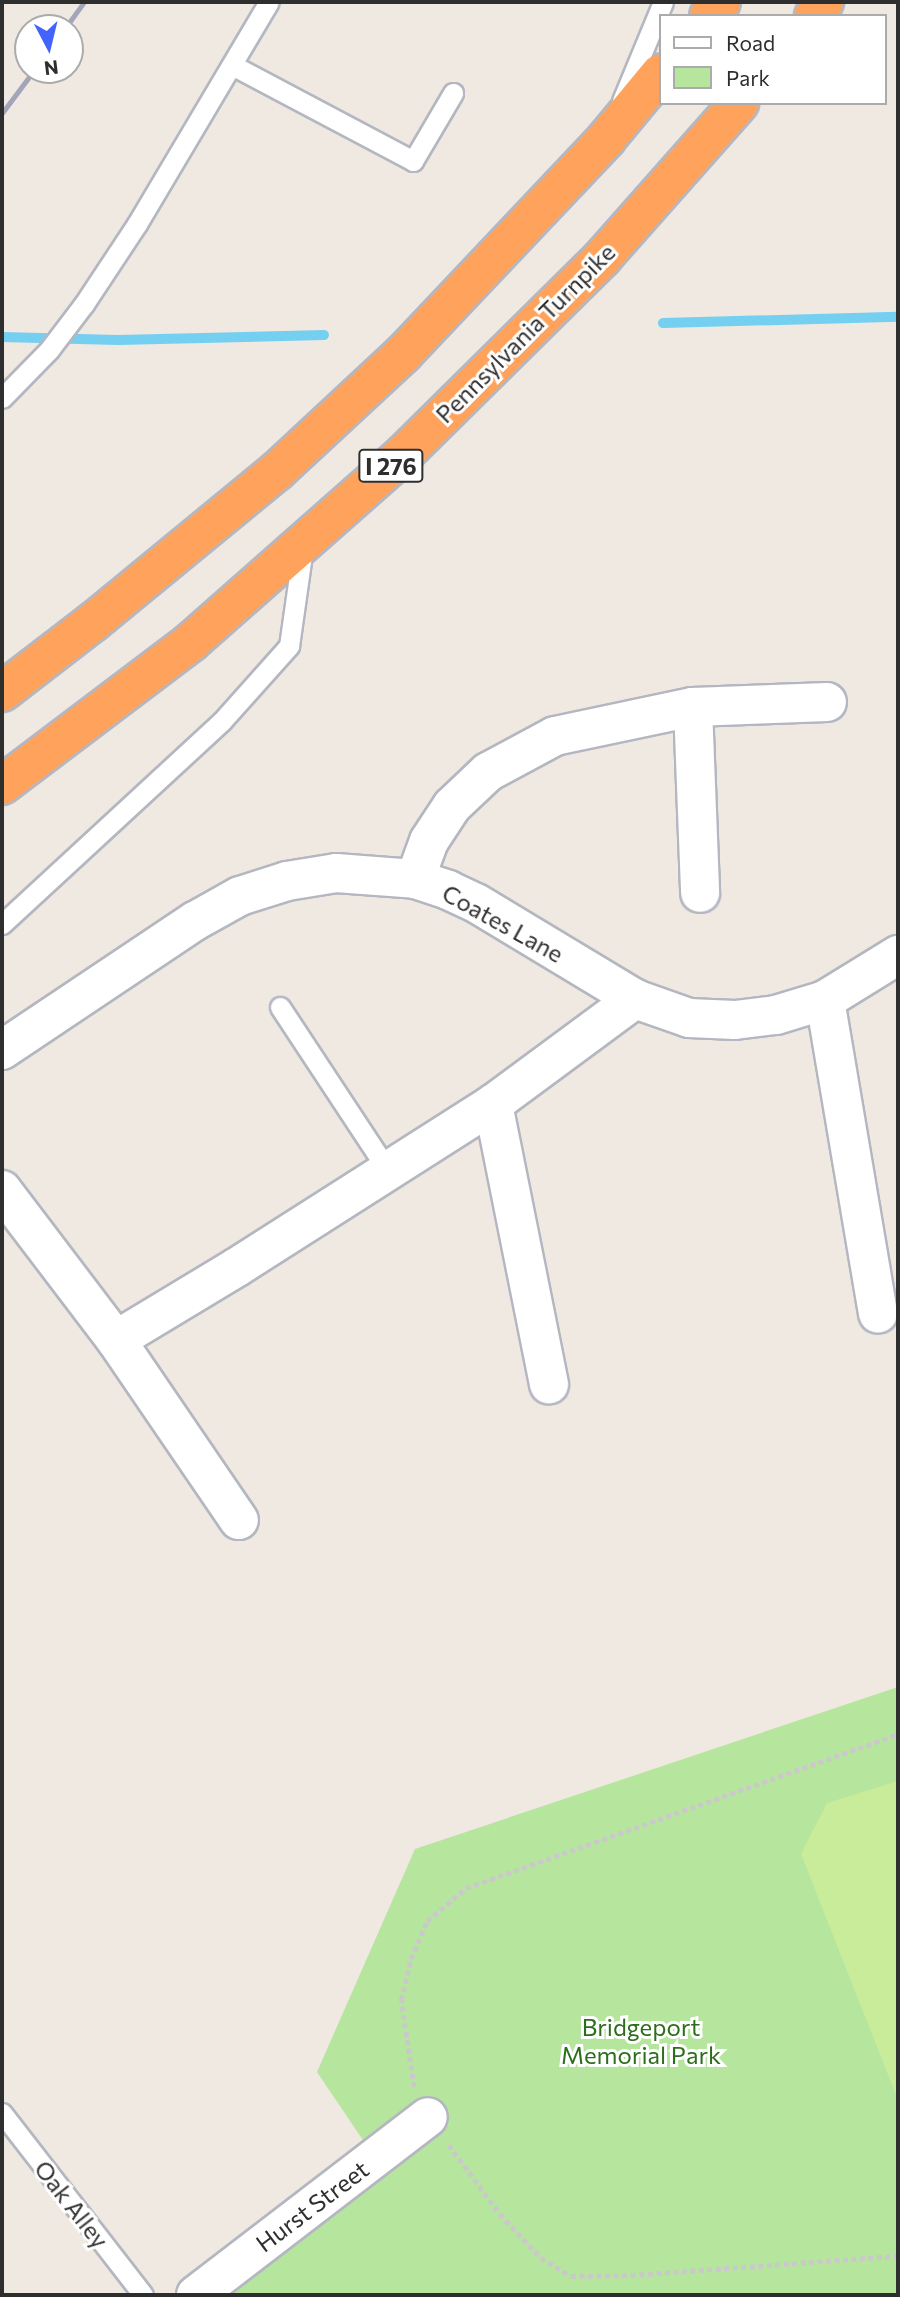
<!DOCTYPE html>
<html>
<head>
<meta charset="utf-8">
<style>
	body { margin:0 }
	#map { position:relative; width:900px; height:2297px; overflow:hidden; background:#efe9e1; font-family:Commissioner,sans-serif }
	div>[style] { position:absolute }
	[style*='--x'] { left:calc(var(--x)*1px); top:calc(var(--y)*1px); width:calc(var(--w)*1px); rotate:calc(var(--a)*1deg) }
	.green>* { inset:0; background:#b6e59e }
	.pitch>* { inset:0; background:#c9ec9a }
	.stream>* { height:10px; margin:-5px; padding:0 5px; transform-origin:5px; border-radius:5px; background:#75cff0 }
	.path>* { height:4.5px; margin-top:-2.25px; transform-origin:0; background:repeating-linear-gradient(90deg,#c9c9c9 0 5px,transparent 0 8.5px) }
	.roads { filter:drop-shadow(2px 0 #b4b7c1) drop-shadow(-2px 0 #b4b7c1) drop-shadow(0 2px #b4b7c1) drop-shadow(0 -2px #b4b7c1) }
	.lane>* { height:19px; margin:-9.5px; padding:0 9.5px; transform-origin:9.5px; border-radius:9.5px; background:#fff }
	.street>* { height:38px; margin:-19px; padding:0 19px; transform-origin:19px; border-radius:19px; background:#fff }
	.highway>* { height:38px; margin:-19px; padding:0 19px; transform-origin:19px; border-radius:19px; background:#ffa35c }
	.rail>* { height:5px; margin:-2.5px; padding:0 2.5px; transform-origin:2.5px; border-radius:2.5px; background:#a3a6b8 }
	span { translate:-50% -50%; white-space:nowrap; text-align:center; line-height:1.15; -webkit-text-stroke:6px #fff; paint-order:stroke }
	.shield-label span { padding:2px 5px; background:#fff; border:2px solid; border-radius:5px; -webkit-text-stroke-width:0 }
	.shield-label { font-size:23px; color:#2e2e2e; font-weight:700 }
	.street-label { font-size:24px; color:#2e2e2e }
	.park-label { font-size:24px; color:#2c6e1b }
	.frame { position:absolute; inset:0; border:4px solid #2e2e2e; pointer-events:none }
	.legend { position:absolute; left:659px; top:14px; width:228px; height:91px; box-sizing:border-box; background:#fff; border:2px solid #ababab; margin:0; padding:9px 12px; list-style:none; font-size:21px; color:#2e2e2e }
	.legend li { display:flex; align-items:center; gap:14px; height:35px }
	.legend b { width:35px; border:2px solid #ababab }
	.north { position:absolute; left:14px; top:14px; width:70px; height:70px; box-sizing:border-box; background:#fff; border:2px solid #ababab; border-radius:50%; rotate:173deg; font-size:19px; font-weight:700; line-height:28px; text-align:center; color:#2e2e2e }
	.north::after { content:''; display:block; margin:auto; width:24px; height:32px; background:#4264fb; clip-path:polygon(50% 0,100% 100%,50% 72%,0 100%) }
</style>
</head>
<body>
<div id="map">
	<div class="green">
		<div style="clip-path:polygon(898px 1687px,898px 2295px,196px 2295px,375px 2158px,317px 2072px,415px 1849px)"></div>
	</div>
	<div class="pitch">
		<div style="clip-path:polygon(898px 1781px,898px 2100px,801px 1854px,827px 1803px)"></div>
	</div>
	<div class="stream">
		<div style="--x:663;--y:323;--w:235;--a:-1.5"></div>
		<div style="--x:2;--y:337;--w:116;--a:1.5"></div>
		<div style="--x:118;--y:340;--w:206;--a:-1.4"></div>
	</div>
	<div class="path">
		<div style="--x:414;--y:2087;--w:88;--a:-98.5"></div>
		<div style="--x:401;--y:2000;--w:42;--a:-76.3"></div>
		<div style="--x:411;--y:1959;--w:41;--a:-67.2"></div>
		<div style="--x:427;--y:1921;--w:51;--a:-40.2"></div>
		<div style="--x:466;--y:1888;--w:459;--a:-19.6"></div>
		<div style="--x:449;--y:2145;--w:86;--a:53.5"></div>
		<div style="--x:500;--y:2214;--w:60;--a:47"></div>
		<div style="--x:541;--y:2258;--w:35;--a:31"></div>
		<div style="--x:571;--y:2276;--w:60;--a:-1"></div>
		<div style="--x:631;--y:2275;--w:268;--a:-4.1"></div>
	</div>
	<div class="roads">
		<div class="lane">
			<div style="--x:232;--y:65;--w:205;--a:27.9"></div>
			<div style="--x:413;--y:161;--w:79;--a:-59.5"></div>
			<div style="--x:622;--y:101;--w:107;--a:-67.5"></div>
			<div style="--x:2;--y:398;--w:67;--a:-45.6"></div>
			<div style="--x:49;--y:350;--w:58;--a:-52.7"></div>
			<div style="--x:84;--y:304;--w:96;--a:-56.5"></div>
			<div style="--x:137;--y:224;--w:258;--a:-59.3"></div>
			<div style="--x:2;--y:924;--w:299;--a:-42.7"></div>
			<div style="--x:222;--y:721;--w:101;--a:-48.2"></div>
			<div style="--x:289;--y:646;--w:99;--a:-81.9"></div>
			<div style="--x:280;--y:1007;--w:196;--a:56.6"></div>
			<div style="--x:2;--y:2113;--w:230;--a:52.2"></div>
		</div>
		<div class="street">
			<div style="--x:693;--y:707;--w:186;--a:87.8"></div>
			<div style="--x:415;--y:879;--w:40;--a:-69.8"></div>
			<div style="--x:429;--y:841;--w:42;--a:-56.7"></div>
			<div style="--x:452;--y:806;--w:50;--a:-43.4"></div>
			<div style="--x:488;--y:772;--w:76;--a:-28.2"></div>
			<div style="--x:555;--y:736;--w:141;--a:-11.9"></div>
			<div style="--x:693;--y:707;--w:134;--a:-2.1"></div>
			<div style="--x:825;--y:1000;--w:318;--a:80.4"></div>
			<div style="--x:2;--y:1050;--w:232;--a:-33.8"></div>
			<div style="--x:195;--y:921;--w:51;--a:-29.1"></div>
			<div style="--x:240;--y:896;--w:49;--a:-17.7"></div>
			<div style="--x:287;--y:881;--w:50;--a:-9.3"></div>
			<div style="--x:336;--y:873;--w:79;--a:4.3"></div>
			<div style="--x:415;--y:879;--w:35;--a:18"></div>
			<div style="--x:448;--y:890;--w:31;--a:25"></div>
			<div style="--x:476;--y:903;--w:186;--a:31.1"></div>
			<div style="--x:635;--y:999;--w:57;--a:19.4"></div>
			<div style="--x:689;--y:1018;--w:46;--a:2.5"></div>
			<div style="--x:735;--y:1020;--w:41;--a:-7"></div>
			<div style="--x:776;--y:1015;--w:51;--a:-17"></div>
			<div style="--x:825;--y:1000;--w:86;--a:-31.7"></div>
			<div style="--x:493;--y:1104;--w:286;--a:78.7"></div>
			<div style="--x:2;--y:1190;--w:188;--a:52.8"></div>
			<div style="--x:116;--y:1340;--w:218;--a:55.7"></div>
			<div style="--x:116;--y:1340;--w:141;--a:-31.1"></div>
			<div style="--x:237;--y:1267;--w:303;--a:-32.5"></div>
			<div style="--x:493;--y:1104;--w:177;--a:-36.5"></div>
			<div style="--x:196;--y:2295;--w:292;--a:-37.5"></div>
		</div>
		<div class="highway">
			<div style="--x:709;--y:16;--w:18;--a:-49"></div>
			<div style="--x:814;--y:16;--w:17;--a:-54"></div>
			<div style="--x:2;--y:692;--w:115;--a:-37.6"></div>
			<div style="--x:93;--y:622;--w:238;--a:-39.4"></div>
			<div style="--x:277;--y:471;--w:172;--a:-42.9"></div>
			<div style="--x:403;--y:354;--w:296;--a:-46.6"></div>
			<div style="--x:606;--y:139;--w:85;--a:-50.3"></div>
			<div style="--x:2;--y:785;--w:237;--a:-37.1"></div>
			<div style="--x:191;--y:642;--w:284;--a:-41.4"></div>
			<div style="--x:404;--y:454;--w:279;--a:-44.7"></div>
			<div style="--x:602;--y:258;--w:207;--a:-48.5"></div>
		</div>
	</div>
	<div class="rail">
		<div style="--x:65;--y:28;--w:32;--a:-54"></div>
		<div style="--x:2;--y:113;--w:54;--a:-53.3"></div>
	</div>
	<div class="shield-label">
		<span style="left:391px;top:466px">I 276</span>
	</div>
	<div class="street-label">
		<span style="left:525px;top:333px;rotate:-45deg">Pennsylvania Turnpike</span>
		<span style="left:503px;top:923px;rotate:29deg">Coates Lane</span>
		<span style="left:72px;top:2204px;rotate:52deg">Oak Alley</span>
		<span style="left:312px;top:2206px;rotate:-37deg">Hurst Street</span>
	</div>
	<div class="park-label">
		<span style="left:641px;top:2041px">Bridgeport<br>Memorial Park</span>
	</div>
	<div class="frame"></div>
	<ul class="legend">
	<li><b style="height:9px;background:#fff"></b>Road</li>
	<li><b style="height:19px;background:#b6e59e"></b>Park</li>
	</ul>
	<div class="north">N</div>
</div>
</body>
</html>
